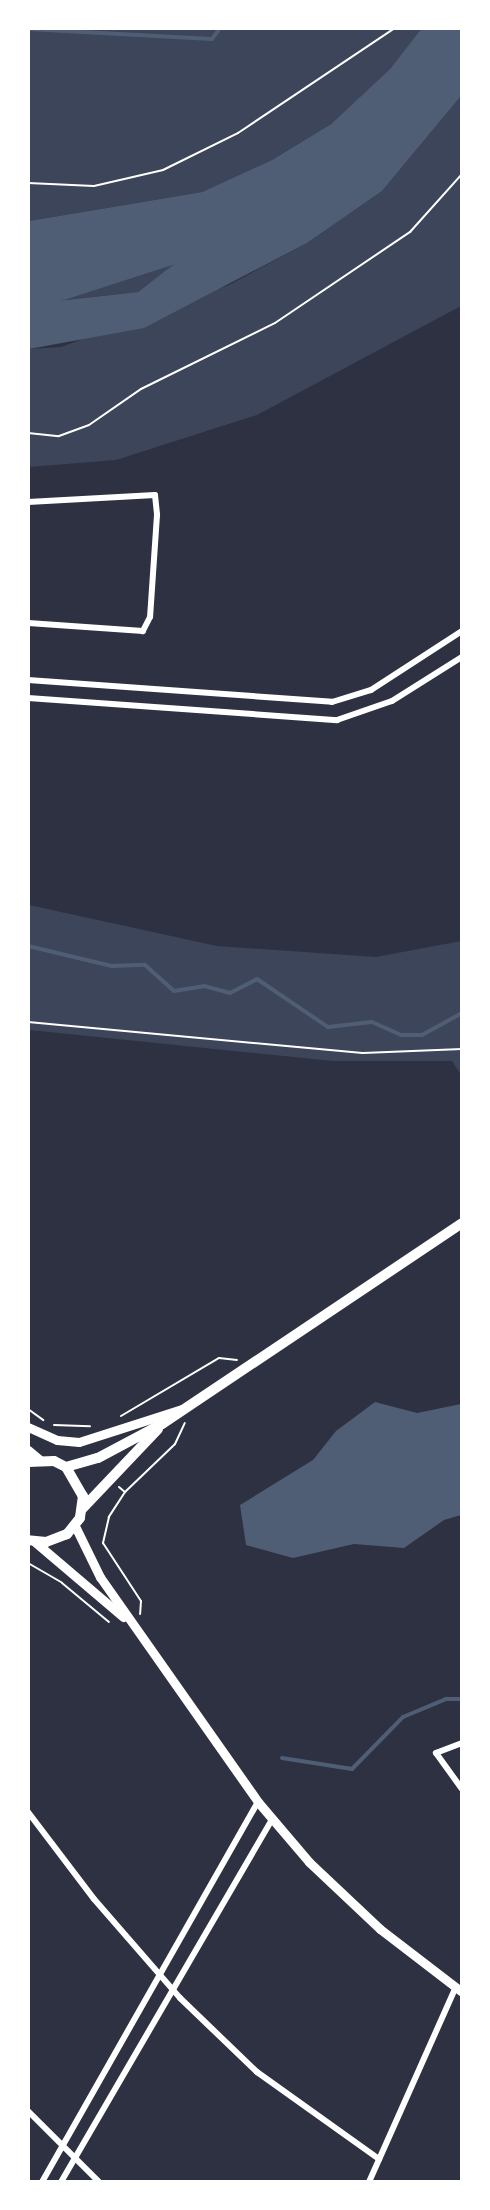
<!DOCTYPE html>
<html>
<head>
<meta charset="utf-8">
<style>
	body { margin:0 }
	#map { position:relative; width:490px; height:2210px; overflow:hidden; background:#2d3142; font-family:"Fira Sans",sans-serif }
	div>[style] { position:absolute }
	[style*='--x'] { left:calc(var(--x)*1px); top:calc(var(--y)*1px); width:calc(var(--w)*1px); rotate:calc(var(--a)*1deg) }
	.green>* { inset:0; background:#3c4559 }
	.water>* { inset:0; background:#4f5d75 }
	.stream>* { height:4px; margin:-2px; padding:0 2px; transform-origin:2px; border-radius:2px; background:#4f5d75 }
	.river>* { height:24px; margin:-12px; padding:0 12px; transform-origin:12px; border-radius:12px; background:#4f5d75 }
	.path>* { height:2px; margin:-1px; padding:0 1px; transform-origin:1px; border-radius:1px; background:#fff }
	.minor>* { height:6px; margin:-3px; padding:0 3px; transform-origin:3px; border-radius:3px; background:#fff }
	.tertiary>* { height:9px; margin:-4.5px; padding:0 4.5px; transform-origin:4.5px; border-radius:4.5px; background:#fff }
	.secondary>* { height:10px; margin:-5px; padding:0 5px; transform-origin:5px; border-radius:5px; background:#fff }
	span { translate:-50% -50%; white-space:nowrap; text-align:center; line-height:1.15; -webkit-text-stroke:4.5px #fff; paint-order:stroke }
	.frame { position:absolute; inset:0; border:30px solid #fff; pointer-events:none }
</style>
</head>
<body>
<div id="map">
	<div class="green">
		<div style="clip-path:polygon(28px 29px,422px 29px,390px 69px,331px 124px,272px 160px,202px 192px,29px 221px)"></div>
		<div style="clip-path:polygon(461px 96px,461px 306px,257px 415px,116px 460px,29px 467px,29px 349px,61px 347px,229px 285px,307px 243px,382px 191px)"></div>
		<div style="clip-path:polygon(196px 241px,196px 248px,138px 292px,38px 303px,160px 247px)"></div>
		<div style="clip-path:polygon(29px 905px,217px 946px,376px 957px,461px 941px,461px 1075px,452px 1061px,333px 1061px,29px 1030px)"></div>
	</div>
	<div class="water">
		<div style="clip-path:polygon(evenodd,422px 28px,461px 29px,461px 96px,382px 191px,307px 243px,144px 328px,29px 349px,29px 221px,202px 192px,272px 160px,331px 124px,390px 69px,422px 28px,196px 241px,195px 248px,138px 292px,39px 303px,160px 247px,196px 241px)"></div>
		<div style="clip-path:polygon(375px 1402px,417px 1413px,461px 1404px,461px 1515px,444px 1520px,404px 1548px,354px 1544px,293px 1558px,246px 1545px,240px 1505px,313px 1460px,336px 1431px)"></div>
	</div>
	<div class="stream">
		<div style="--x:28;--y:29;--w:184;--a:3.1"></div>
		<div style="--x:212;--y:39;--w:14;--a:-54"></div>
		<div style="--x:28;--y:946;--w:86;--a:13.4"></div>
		<div style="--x:112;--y:966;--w:33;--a:-2"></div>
		<div style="--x:145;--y:965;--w:39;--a:42"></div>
		<div style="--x:174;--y:991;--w:30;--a:-9"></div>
		<div style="--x:204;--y:986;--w:27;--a:15"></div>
		<div style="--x:230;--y:993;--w:30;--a:-27"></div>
		<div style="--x:257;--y:979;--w:86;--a:34.1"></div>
		<div style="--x:328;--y:1027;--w:44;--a:-6.5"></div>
		<div style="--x:372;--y:1022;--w:32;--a:24"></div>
		<div style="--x:401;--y:1035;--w:21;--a:0"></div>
		<div style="--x:422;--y:1035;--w:46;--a:-28.8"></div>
		<div style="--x:282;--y:1758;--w:71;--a:8.9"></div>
		<div style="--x:352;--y:1769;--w:73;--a:-45.6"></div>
		<div style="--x:403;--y:1717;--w:47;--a:-22.7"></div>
		<div style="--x:446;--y:1699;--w:16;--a:0"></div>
	</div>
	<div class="river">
		<div style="--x:28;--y:299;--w:208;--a:-17.9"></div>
	</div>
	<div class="path">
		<div style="--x:28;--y:183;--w:66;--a:2.6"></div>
		<div style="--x:94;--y:186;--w:71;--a:-13.1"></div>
		<div style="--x:163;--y:170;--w:84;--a:-26.3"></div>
		<div style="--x:238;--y:133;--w:189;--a:-33.8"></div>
		<div style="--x:28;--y:433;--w:31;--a:6"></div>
		<div style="--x:59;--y:436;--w:32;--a:-20"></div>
		<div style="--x:89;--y:425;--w:63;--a:-34.7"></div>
		<div style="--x:141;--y:389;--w:149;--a:-26.2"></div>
		<div style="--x:275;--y:323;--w:163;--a:-34"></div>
		<div style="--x:410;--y:232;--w:78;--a:-48.1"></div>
		<div style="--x:28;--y:1022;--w:336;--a:5.3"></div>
		<div style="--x:363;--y:1053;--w:99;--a:-2.3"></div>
		<div style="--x:28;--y:1409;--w:19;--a:36"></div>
		<div style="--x:121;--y:1416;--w:114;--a:-30.6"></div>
		<div style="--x:219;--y:1358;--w:18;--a:6"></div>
		<div style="--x:54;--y:1425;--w:36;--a:2"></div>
		<div style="--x:119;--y:1487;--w:8;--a:40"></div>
		<div style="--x:125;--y:1492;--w:30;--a:123"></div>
		<div style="--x:109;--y:1517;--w:27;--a:103"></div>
		<div style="--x:103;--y:1543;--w:69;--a:56.8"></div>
		<div style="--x:141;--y:1601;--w:13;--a:94"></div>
		<div style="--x:125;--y:1492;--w:69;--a:-43.8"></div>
		<div style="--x:175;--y:1444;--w:23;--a:-65"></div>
		<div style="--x:28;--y:1563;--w:39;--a:30"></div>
		<div style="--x:62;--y:1583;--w:61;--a:39.7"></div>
	</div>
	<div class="minor">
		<div style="--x:28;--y:502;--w:127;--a:-3.2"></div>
		<div style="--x:155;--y:495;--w:20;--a:84"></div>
		<div style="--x:157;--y:515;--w:102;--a:93.9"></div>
		<div style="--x:150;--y:617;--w:16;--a:117"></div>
		<div style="--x:143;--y:631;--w:115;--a:-176"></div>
		<div style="--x:28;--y:680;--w:305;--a:4.1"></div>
		<div style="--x:332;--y:702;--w:41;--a:-17.1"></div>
		<div style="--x:371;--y:690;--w:108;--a:-33"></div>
		<div style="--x:28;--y:698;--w:310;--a:4.1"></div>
		<div style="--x:337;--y:720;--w:58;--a:-19.1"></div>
		<div style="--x:392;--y:701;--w:83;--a:-32.2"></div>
		<div style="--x:462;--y:1743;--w:28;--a:159"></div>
		<div style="--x:436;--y:1753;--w:44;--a:54.2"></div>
		<div style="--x:28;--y:1812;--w:109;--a:52.8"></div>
		<div style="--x:94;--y:1899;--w:131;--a:49"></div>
		<div style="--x:180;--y:1998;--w:107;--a:43.9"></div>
		<div style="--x:257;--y:2072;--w:150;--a:35.5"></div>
		<div style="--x:28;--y:2111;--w:100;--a:45"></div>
		<div style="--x:42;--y:2182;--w:437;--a:-60.4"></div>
		<div style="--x:61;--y:2182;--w:420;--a:-59.8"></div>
		<div style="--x:369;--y:2182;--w:211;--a:-66"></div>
	</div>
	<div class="tertiary">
		<div style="--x:28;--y:1427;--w:32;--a:24"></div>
		<div style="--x:57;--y:1440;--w:22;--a:5"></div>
		<div style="--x:79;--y:1442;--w:108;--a:-17.8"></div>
		<div style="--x:28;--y:1450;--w:16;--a:40"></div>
		<div style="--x:75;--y:1526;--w:57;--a:63.9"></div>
		<div style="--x:100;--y:1577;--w:275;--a:54.9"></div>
		<div style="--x:258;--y:1802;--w:79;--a:49.6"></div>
		<div style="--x:309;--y:1862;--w:98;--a:43.3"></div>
		<div style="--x:380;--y:1929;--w:103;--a:37.5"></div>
		<div style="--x:35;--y:1542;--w:116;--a:40.4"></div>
	</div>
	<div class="secondary">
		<div style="--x:28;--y:1462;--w:26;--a:-2"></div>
		<div style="--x:54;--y:1461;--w:13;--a:27"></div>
		<div style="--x:66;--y:1467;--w:34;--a:60"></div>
		<div style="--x:83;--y:1496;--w:22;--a:98"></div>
		<div style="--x:80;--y:1518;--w:21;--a:129"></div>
		<div style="--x:67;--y:1534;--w:22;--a:159"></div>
		<div style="--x:46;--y:1542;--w:18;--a:-174"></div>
		<div style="--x:66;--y:1467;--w:33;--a:-16"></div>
		<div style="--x:98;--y:1458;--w:72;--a:-28"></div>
		<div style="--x:162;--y:1424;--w:361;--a:-33.8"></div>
		<div style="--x:83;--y:1508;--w:109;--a:-46.5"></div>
	</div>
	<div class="frame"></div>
</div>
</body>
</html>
